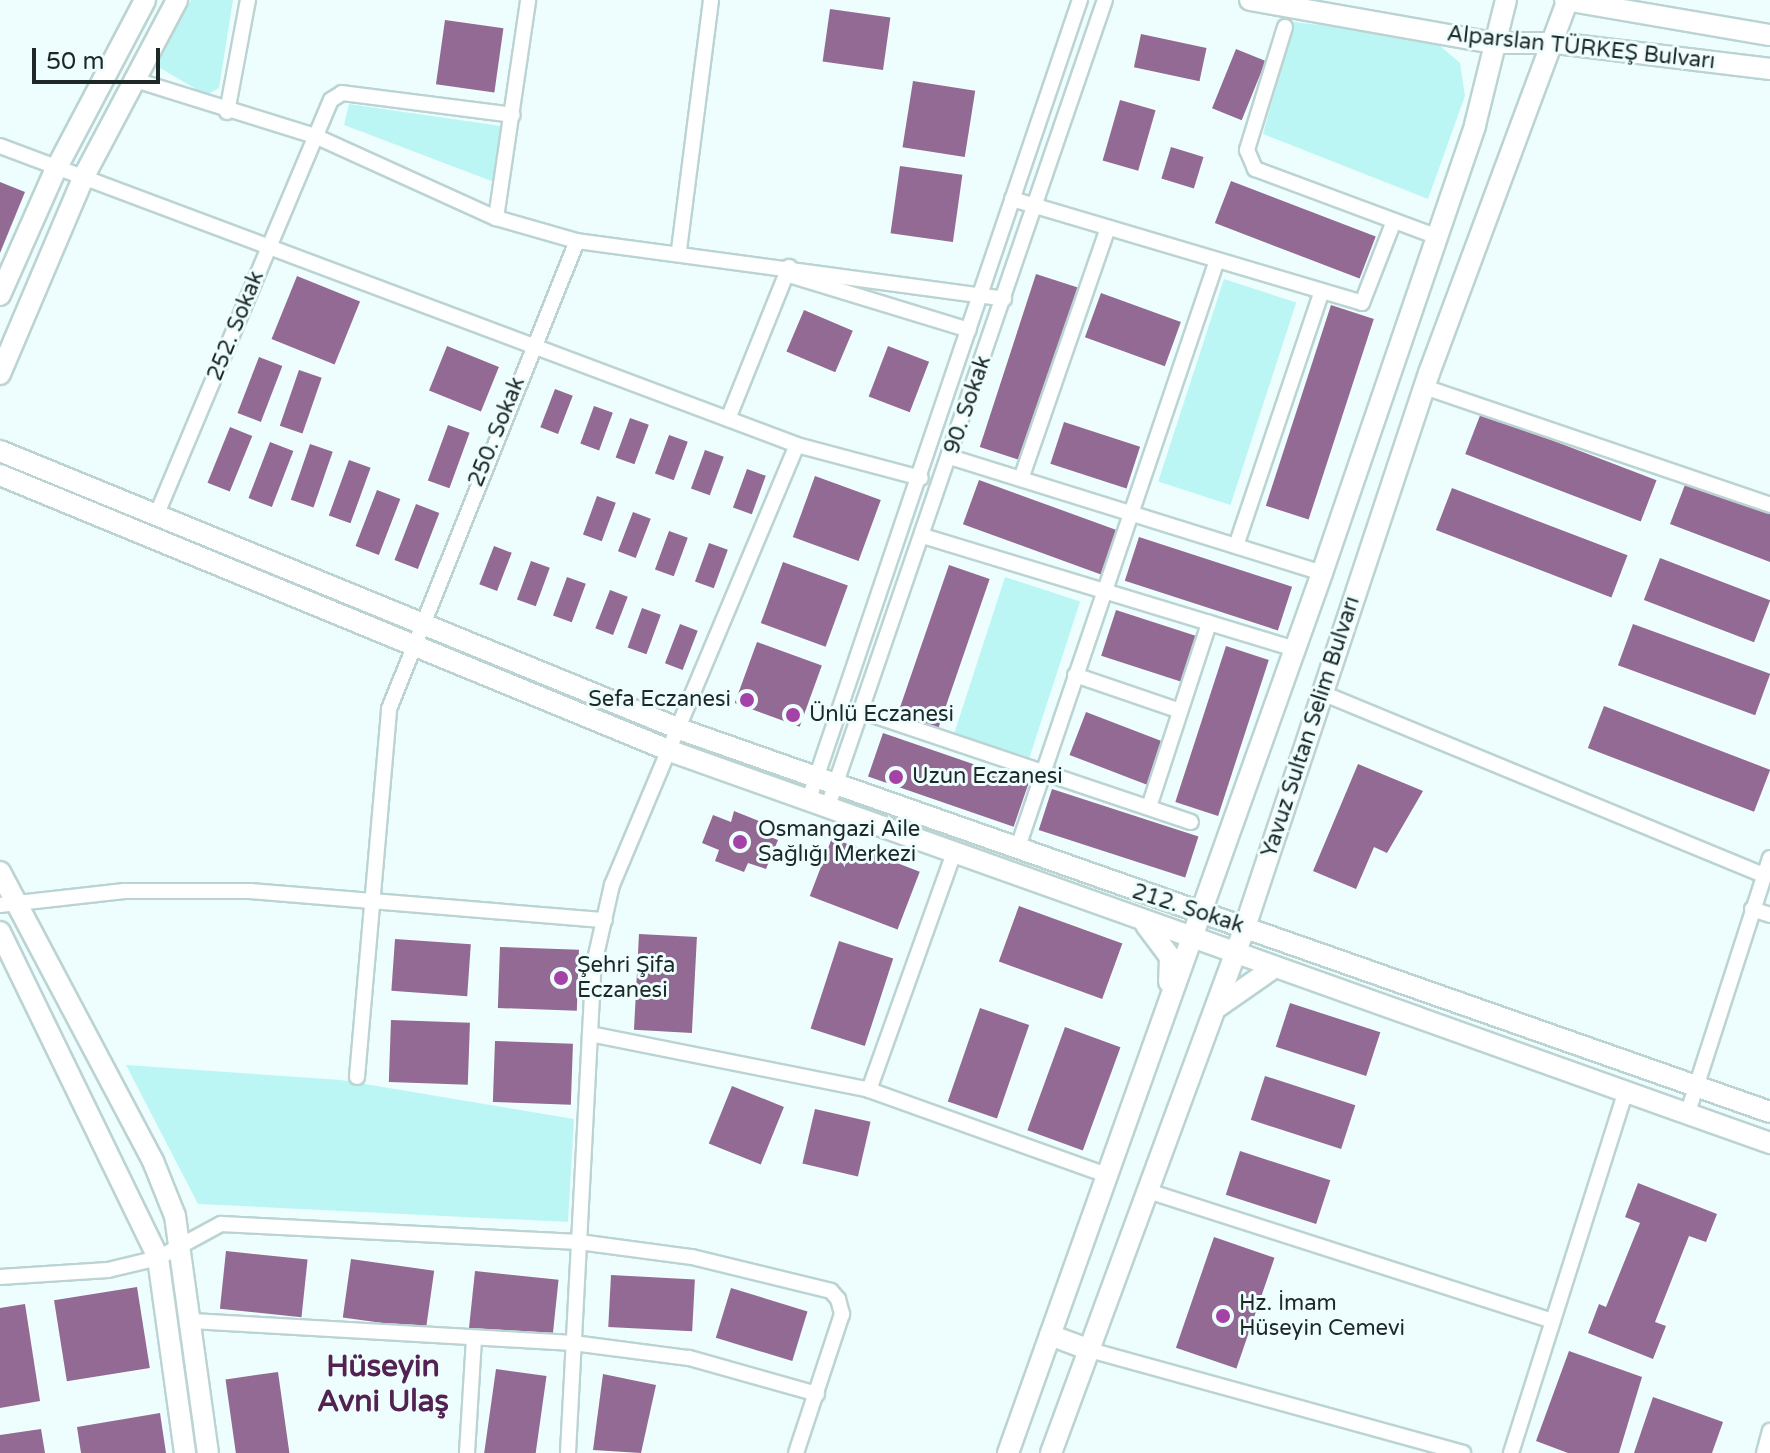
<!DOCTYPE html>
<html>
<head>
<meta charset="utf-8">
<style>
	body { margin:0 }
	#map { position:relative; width:1770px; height:1453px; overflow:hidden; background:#eefefe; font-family:"Varela Round",sans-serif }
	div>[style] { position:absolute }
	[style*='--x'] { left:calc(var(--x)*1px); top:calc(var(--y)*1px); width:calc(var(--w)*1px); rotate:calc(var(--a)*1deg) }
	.green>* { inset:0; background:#bcf6f4; transform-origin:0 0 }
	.building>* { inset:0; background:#936a93; transform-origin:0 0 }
	.roads { filter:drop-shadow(2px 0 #bbd4d3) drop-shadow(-2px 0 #bbd4d3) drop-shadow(0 2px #bbd4d3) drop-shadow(0 -2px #bbd4d3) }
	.street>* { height:14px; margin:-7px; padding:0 7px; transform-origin:7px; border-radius:7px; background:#fff }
	.secondary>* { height:20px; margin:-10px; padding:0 10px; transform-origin:10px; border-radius:10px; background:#fff }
	.dots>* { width:22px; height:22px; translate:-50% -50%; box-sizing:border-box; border:4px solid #eefefe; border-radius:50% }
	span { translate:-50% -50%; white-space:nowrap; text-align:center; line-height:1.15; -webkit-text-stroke:6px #eefefe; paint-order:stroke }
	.street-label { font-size:22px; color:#1e2827 }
	.poi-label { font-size:22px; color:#1e2827 }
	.right { translate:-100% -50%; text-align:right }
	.left { translate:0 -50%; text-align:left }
	.district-label { font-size:30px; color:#522253; font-weight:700 }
	.scale { position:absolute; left:32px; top:48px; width:128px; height:36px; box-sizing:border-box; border:4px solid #1e2827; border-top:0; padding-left:10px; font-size:24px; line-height:28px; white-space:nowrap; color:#1e2827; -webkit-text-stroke:6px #eefefe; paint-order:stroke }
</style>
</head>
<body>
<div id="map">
	<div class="green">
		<div style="clip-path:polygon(191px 0,233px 0,219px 88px,206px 95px,155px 65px)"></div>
		<div style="clip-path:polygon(1294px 22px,1431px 38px,1460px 63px,1465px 96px,1428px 199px,1263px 134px)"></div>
		<div style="clip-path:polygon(349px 104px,501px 126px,494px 182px,344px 125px)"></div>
		<div style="left:1224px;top:279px;width:76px;height:213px;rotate:18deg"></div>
		<div style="left:1005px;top:577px;width:79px;height:164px;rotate:18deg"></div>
		<div style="clip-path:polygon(126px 1065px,341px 1080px,574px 1119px,568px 1222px,198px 1204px)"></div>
	</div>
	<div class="building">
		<div style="left:830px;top:9px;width:61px;height:53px;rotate:8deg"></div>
		<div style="left:445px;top:20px;width:59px;height:65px;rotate:8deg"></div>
		<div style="left:1141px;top:34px;width:67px;height:34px;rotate:12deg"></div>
		<div style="left:1236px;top:49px;width:32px;height:64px;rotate:22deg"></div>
		<div style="left:913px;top:81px;width:63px;height:67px;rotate:9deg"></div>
		<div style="left:1120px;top:100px;width:37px;height:63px;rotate:16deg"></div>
		<div style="left:1171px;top:147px;width:34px;height:33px;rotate:17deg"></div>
		<div style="left:900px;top:166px;width:63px;height:68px;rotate:8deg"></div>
		<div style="left:1231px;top:181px;width:155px;height:45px;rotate:21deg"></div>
		<div style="clip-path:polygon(0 182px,25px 192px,0 253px)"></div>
		<div style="left:1036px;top:274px;width:44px;height:182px;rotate:18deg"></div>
		<div style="left:297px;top:276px;width:68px;height:68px;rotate:22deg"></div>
		<div style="left:1101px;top:293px;width:85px;height:47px;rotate:20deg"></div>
		<div style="left:1331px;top:305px;width:45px;height:211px;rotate:18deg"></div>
		<div style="left:804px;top:310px;width:53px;height:45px;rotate:23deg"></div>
		<div style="left:447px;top:346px;width:56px;height:48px;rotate:22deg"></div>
		<div style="left:888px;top:346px;width:44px;height:54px;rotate:21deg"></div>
		<div style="left:259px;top:357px;width:25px;height:60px;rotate:21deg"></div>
		<div style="left:299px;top:370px;width:24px;height:59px;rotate:19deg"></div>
		<div style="left:555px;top:389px;width:19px;height:41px;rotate:21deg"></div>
		<div style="left:594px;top:406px;width:20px;height:40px;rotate:20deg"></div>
		<div style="left:1481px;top:413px;width:188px;height:44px;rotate:21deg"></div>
		<div style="left:630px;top:418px;width:20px;height:42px;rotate:20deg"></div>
		<div style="left:1064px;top:422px;width:80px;height:44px;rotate:18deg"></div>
		<div style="left:448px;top:425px;width:23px;height:59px;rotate:20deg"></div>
		<div style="left:230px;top:427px;width:24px;height:60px;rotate:22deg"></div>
		<div style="left:669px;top:435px;width:20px;height:41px;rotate:20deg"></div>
		<div style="left:270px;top:442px;width:25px;height:60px;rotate:21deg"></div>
		<div style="left:310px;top:444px;width:24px;height:59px;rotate:19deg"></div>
		<div style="left:705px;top:450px;width:20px;height:41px;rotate:20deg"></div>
		<div style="left:349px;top:460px;width:23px;height:59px;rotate:20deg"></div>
		<div style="left:747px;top:469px;width:20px;height:41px;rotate:20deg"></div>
		<div style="left:815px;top:476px;width:70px;height:65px;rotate:20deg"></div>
		<div style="left:979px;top:480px;width:152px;height:47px;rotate:20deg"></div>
		<div style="clip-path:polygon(1686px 482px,1770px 514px,1770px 562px,1670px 524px)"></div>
		<div style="left:1452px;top:488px;width:188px;height:45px;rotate:21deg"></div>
		<div style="left:377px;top:490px;width:25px;height:60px;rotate:21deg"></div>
		<div style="left:597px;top:496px;width:20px;height:41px;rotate:20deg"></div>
		<div style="left:416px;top:504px;width:25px;height:60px;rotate:21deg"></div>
		<div style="left:633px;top:512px;width:19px;height:42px;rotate:21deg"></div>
		<div style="left:669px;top:531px;width:20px;height:41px;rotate:20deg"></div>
		<div style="left:1139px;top:537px;width:161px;height:46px;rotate:18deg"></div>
		<div style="left:709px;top:543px;width:20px;height:41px;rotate:20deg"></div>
		<div style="left:494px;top:546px;width:19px;height:41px;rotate:21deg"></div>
		<div style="left:1660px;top:558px;width:118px;height:45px;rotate:21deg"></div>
		<div style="left:531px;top:561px;width:20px;height:41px;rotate:20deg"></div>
		<div style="left:783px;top:562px;width:69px;height:65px;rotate:20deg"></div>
		<div style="left:949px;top:565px;width:43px;height:158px;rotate:19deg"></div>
		<div style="left:567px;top:577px;width:20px;height:41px;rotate:20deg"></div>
		<div style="left:610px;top:590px;width:19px;height:41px;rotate:21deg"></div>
		<div style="left:642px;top:608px;width:20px;height:42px;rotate:20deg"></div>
		<div style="left:1116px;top:610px;width:86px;height:48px;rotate:18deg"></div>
		<div style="left:680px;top:624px;width:19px;height:42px;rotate:21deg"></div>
		<div style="left:1633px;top:624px;width:146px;height:44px;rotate:20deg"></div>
		<div style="left:757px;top:642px;width:69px;height:65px;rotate:20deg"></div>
		<div style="left:1226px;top:646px;width:45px;height:164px;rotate:18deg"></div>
		<div style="left:1604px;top:706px;width:178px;height:45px;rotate:21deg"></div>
		<div style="left:1086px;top:712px;width:85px;height:46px;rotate:21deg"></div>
		<div style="left:883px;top:733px;width:154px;height:46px;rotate:19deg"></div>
		<div style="clip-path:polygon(1358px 764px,1423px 791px,1387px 853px,1374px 847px,1356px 889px,1313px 871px)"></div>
		<div style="left:1052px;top:789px;width:154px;height:43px;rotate:18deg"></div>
		<div style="clip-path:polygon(734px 811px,764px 823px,760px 833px,778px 840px,766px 869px,748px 863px,744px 872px,715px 861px,719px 850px,702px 843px,713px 815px,731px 822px)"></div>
		<div style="left:832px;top:838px;width:94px;height:62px;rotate:21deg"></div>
		<div style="left:1019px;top:906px;width:110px;height:59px;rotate:20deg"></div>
		<div style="left:639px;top:934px;width:58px;height:96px;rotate:3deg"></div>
		<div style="left:395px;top:939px;width:76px;height:52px;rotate:4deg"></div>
		<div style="left:839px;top:941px;width:57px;height:92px;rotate:18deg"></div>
		<div style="left:500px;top:947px;width:79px;height:61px;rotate:2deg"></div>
		<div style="left:1290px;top:1003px;width:95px;height:46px;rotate:18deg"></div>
		<div style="left:980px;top:1008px;width:52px;height:99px;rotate:19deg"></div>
		<div style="left:391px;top:1020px;width:79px;height:62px;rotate:2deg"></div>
		<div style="left:1065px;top:1027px;width:59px;height:110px;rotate:20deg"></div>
		<div style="left:495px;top:1041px;width:78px;height:61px;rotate:2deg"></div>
		<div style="left:1265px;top:1076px;width:95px;height:46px;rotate:18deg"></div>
		<div style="left:732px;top:1086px;width:56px;height:62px;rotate:22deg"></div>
		<div style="left:815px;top:1109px;width:57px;height:56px;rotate:13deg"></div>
		<div style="left:1240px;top:1151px;width:95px;height:46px;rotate:18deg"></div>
		<div style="clip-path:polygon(1638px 1183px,1717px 1214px,1706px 1242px,1689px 1236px,1655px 1322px,1666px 1326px,1653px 1359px,1588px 1333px,1599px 1304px,1606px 1307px,1640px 1223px,1625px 1217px)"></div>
		<div style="left:1214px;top:1237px;width:64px;height:117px;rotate:19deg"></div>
		<div style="left:226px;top:1251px;width:82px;height:58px;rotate:6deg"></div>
		<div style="left:351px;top:1259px;width:84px;height:59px;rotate:8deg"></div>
		<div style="left:475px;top:1271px;width:84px;height:59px;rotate:6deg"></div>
		<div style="left:611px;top:1275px;width:84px;height:52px;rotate:3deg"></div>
		<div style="left:137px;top:1287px;width:82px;height:84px;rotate:81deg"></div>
		<div style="left:731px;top:1288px;width:80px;height:52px;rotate:17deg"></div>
		<div style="clip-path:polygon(25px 1304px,40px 1401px,0 1408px,0 1308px)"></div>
		<div style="clip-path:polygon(1569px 1351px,1642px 1377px,1619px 1453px,1568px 1453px,1536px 1441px)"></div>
		<div style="left:496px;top:1369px;width:51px;height:85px;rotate:8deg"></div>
		<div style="left:278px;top:1372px;width:82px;height:53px;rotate:82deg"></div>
		<div style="clip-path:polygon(603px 1374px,656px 1385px,641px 1453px,593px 1450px)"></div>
		<div style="clip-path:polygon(1653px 1397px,1723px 1422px,1712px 1453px,1634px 1453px)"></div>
		<div style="clip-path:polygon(160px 1413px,166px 1453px,81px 1453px,77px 1427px)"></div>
		<div style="clip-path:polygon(41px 1429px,45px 1453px,0 1453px,0 1435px)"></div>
	</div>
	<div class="roads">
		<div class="street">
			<div style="--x:1285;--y:27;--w:129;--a:107.2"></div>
			<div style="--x:1247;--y:150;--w:21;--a:67"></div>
			<div style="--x:1255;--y:169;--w:192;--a:20.4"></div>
			<div style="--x:135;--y:80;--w:189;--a:17.3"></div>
			<div style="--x:315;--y:136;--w:199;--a:24.4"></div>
			<div style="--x:496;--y:218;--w:84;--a:15.9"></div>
			<div style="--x:577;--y:241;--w:431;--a:7.7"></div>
			<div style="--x:227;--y:112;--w:114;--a:-79.4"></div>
			<div style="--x:0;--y:146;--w:851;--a:20.56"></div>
			<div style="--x:797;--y:445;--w:128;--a:14.9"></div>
			<div style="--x:1012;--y:199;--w:365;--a:16.5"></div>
			<div style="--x:1362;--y:303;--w:88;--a:-68.7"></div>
			<div style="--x:496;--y:218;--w:220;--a:-81.6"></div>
			<div style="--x:679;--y:250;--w:252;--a:-82.7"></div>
			<div style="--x:786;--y:274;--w:191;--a:17"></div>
			<div style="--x:1424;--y:387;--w:366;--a:18.8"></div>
			<div style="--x:728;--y:419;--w:164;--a:-68.1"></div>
			<div style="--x:950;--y:457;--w:390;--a:17.3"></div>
			<div style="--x:1021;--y:479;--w:266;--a:-70.9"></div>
			<div style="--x:156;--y:516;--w:451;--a:-67.2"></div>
			<div style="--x:331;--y:100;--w:13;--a:-32"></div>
			<div style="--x:342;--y:93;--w:172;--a:7.3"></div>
			<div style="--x:923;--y:536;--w:388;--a:16.9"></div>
			<div style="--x:1236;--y:546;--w:269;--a:-71.4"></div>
			<div style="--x:1075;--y:675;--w:111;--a:18.9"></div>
			<div style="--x:1322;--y:693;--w:477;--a:22.4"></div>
			<div style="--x:861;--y:711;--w:348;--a:18.6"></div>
			<div style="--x:808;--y:802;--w:847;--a:-71.27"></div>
			<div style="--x:1149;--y:807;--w:194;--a:-71.9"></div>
			<div style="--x:827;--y:809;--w:855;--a:-71.04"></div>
			<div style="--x:1017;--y:850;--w:623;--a:-71.27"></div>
			<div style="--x:0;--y:905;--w:125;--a:-6.4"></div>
			<div style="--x:124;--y:891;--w:126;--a:0"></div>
			<div style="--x:250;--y:891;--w:356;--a:4.7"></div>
			<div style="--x:1752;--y:909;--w:19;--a:18"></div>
			<div style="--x:590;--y:1034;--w:285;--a:11.3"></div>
			<div style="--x:869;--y:1090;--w:253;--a:19.7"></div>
			<div style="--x:357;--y:1077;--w:369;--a:-85"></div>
			<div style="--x:389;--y:709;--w:504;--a:-68.11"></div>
			<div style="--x:869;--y:1090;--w:250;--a:-70.3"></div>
			<div style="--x:1688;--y:1112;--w:267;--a:-72.1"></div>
			<div style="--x:1148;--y:1191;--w:425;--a:17.8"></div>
			<div style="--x:0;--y:1277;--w:108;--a:-3.7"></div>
			<div style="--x:108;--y:1270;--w:51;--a:-13.5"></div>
			<div style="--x:158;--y:1258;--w:72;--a:-28.4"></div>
			<div style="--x:221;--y:1224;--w:358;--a:2.9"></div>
			<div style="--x:579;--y:1242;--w:114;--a:7.6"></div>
			<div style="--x:692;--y:1257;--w:143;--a:13.7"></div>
			<div style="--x:831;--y:1291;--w:11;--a:49"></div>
			<div style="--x:838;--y:1299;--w:16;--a:75"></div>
			<div style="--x:842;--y:1314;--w:146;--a:108.3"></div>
			<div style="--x:192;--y:1321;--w:382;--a:3.3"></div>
			<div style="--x:573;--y:1343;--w:117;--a:7.4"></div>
			<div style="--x:689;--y:1358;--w:133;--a:15.7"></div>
			<div style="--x:1090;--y:1350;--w:387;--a:15.4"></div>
			<div style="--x:467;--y:1453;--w:115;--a:-86.5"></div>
			<div style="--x:568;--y:1453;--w:490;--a:-87"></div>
			<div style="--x:594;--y:964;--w:81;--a:-77.2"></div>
			<div style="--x:612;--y:885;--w:477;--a:-67.2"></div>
			<div style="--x:1511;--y:1453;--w:380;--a:-72.4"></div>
			<div style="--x:1764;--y:1453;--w:23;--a:-75"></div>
		</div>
		<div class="secondary">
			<div style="--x:1250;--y:0;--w:248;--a:10"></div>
			<div style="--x:1494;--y:43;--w:62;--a:0"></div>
			<div style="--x:1556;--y:43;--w:216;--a:6.9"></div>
			<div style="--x:1565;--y:0;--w:208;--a:9.7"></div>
			<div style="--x:0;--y:295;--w:136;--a:-66.1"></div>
			<div style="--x:55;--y:171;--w:193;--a:-62.2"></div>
			<div style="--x:0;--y:374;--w:215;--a:-67"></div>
			<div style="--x:84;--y:176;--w:199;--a:-62.1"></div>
			<div style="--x:0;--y:451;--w:737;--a:22.25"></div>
			<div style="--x:682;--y:730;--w:1153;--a:19.35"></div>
			<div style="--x:0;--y:475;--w:728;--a:22.37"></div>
			<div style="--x:673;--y:752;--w:1165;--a:19.62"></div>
			<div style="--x:0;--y:872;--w:327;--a:62.1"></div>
			<div style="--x:153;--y:1161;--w:59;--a:68.2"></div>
			<div style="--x:175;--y:1216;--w:239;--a:82.1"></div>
			<div style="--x:1146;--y:925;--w:40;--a:53"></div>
			<div style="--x:1170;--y:957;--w:25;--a:92"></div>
			<div style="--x:0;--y:932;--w:362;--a:64.1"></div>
			<div style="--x:158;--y:1258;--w:197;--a:82.1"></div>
			<div style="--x:1216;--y:1008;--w:72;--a:-34.8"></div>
			<div style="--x:1050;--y:1335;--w:43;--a:20.6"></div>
			<div style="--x:1008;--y:1453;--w:934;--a:-70.36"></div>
			<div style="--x:1322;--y:573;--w:473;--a:-71.1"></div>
			<div style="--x:1475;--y:125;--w:129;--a:-76.1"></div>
			<div style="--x:1051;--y:1453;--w:561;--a:-69.75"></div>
			<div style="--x:1245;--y:927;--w:584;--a:-71.63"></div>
			<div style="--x:1429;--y:373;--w:398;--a:-69.6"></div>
		</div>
	</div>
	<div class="dots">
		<div style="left:747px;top:700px;background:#a442a8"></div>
		<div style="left:793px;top:715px;background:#a442a8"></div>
		<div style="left:896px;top:777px;background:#a442a8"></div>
		<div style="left:740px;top:842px;background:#a442a8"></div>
		<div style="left:561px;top:978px;background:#a442a8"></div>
		<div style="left:1223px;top:1316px;background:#a442a8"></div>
	</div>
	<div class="street-label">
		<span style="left:1581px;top:48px;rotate:6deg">Alparslan TÜRKEŞ Bulvarı</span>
		<span style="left:236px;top:326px;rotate:-68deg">252. Sokak</span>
		<span style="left:968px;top:405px;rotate:-71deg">90. Sokak</span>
		<span style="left:497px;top:432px;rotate:-68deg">250. Sokak</span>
		<span style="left:1311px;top:727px;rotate:-72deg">Yavuz Sultan Selim Bulvarı</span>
		<span style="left:1188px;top:909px;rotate:18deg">212. Sokak</span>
	</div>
	<div class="poi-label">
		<span class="right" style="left:731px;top:700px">Sefa Eczanesi</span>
		<span class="left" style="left:809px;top:715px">Ünlü Eczanesi</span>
		<span class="left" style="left:912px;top:777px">Uzun Eczanesi</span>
		<span class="left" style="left:758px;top:842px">Osmangazi Aile<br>Sağlığı Merkezi</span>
		<span class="left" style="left:577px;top:978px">Şehri Şifa<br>Eczanesi</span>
		<span class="left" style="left:1239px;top:1316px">Hz. İmam<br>Hüseyin Cemevi</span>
	</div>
	<div class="district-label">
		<span style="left:383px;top:1384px">Hüseyin<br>Avni Ulaş</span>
	</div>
	<div class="scale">50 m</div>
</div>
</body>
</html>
